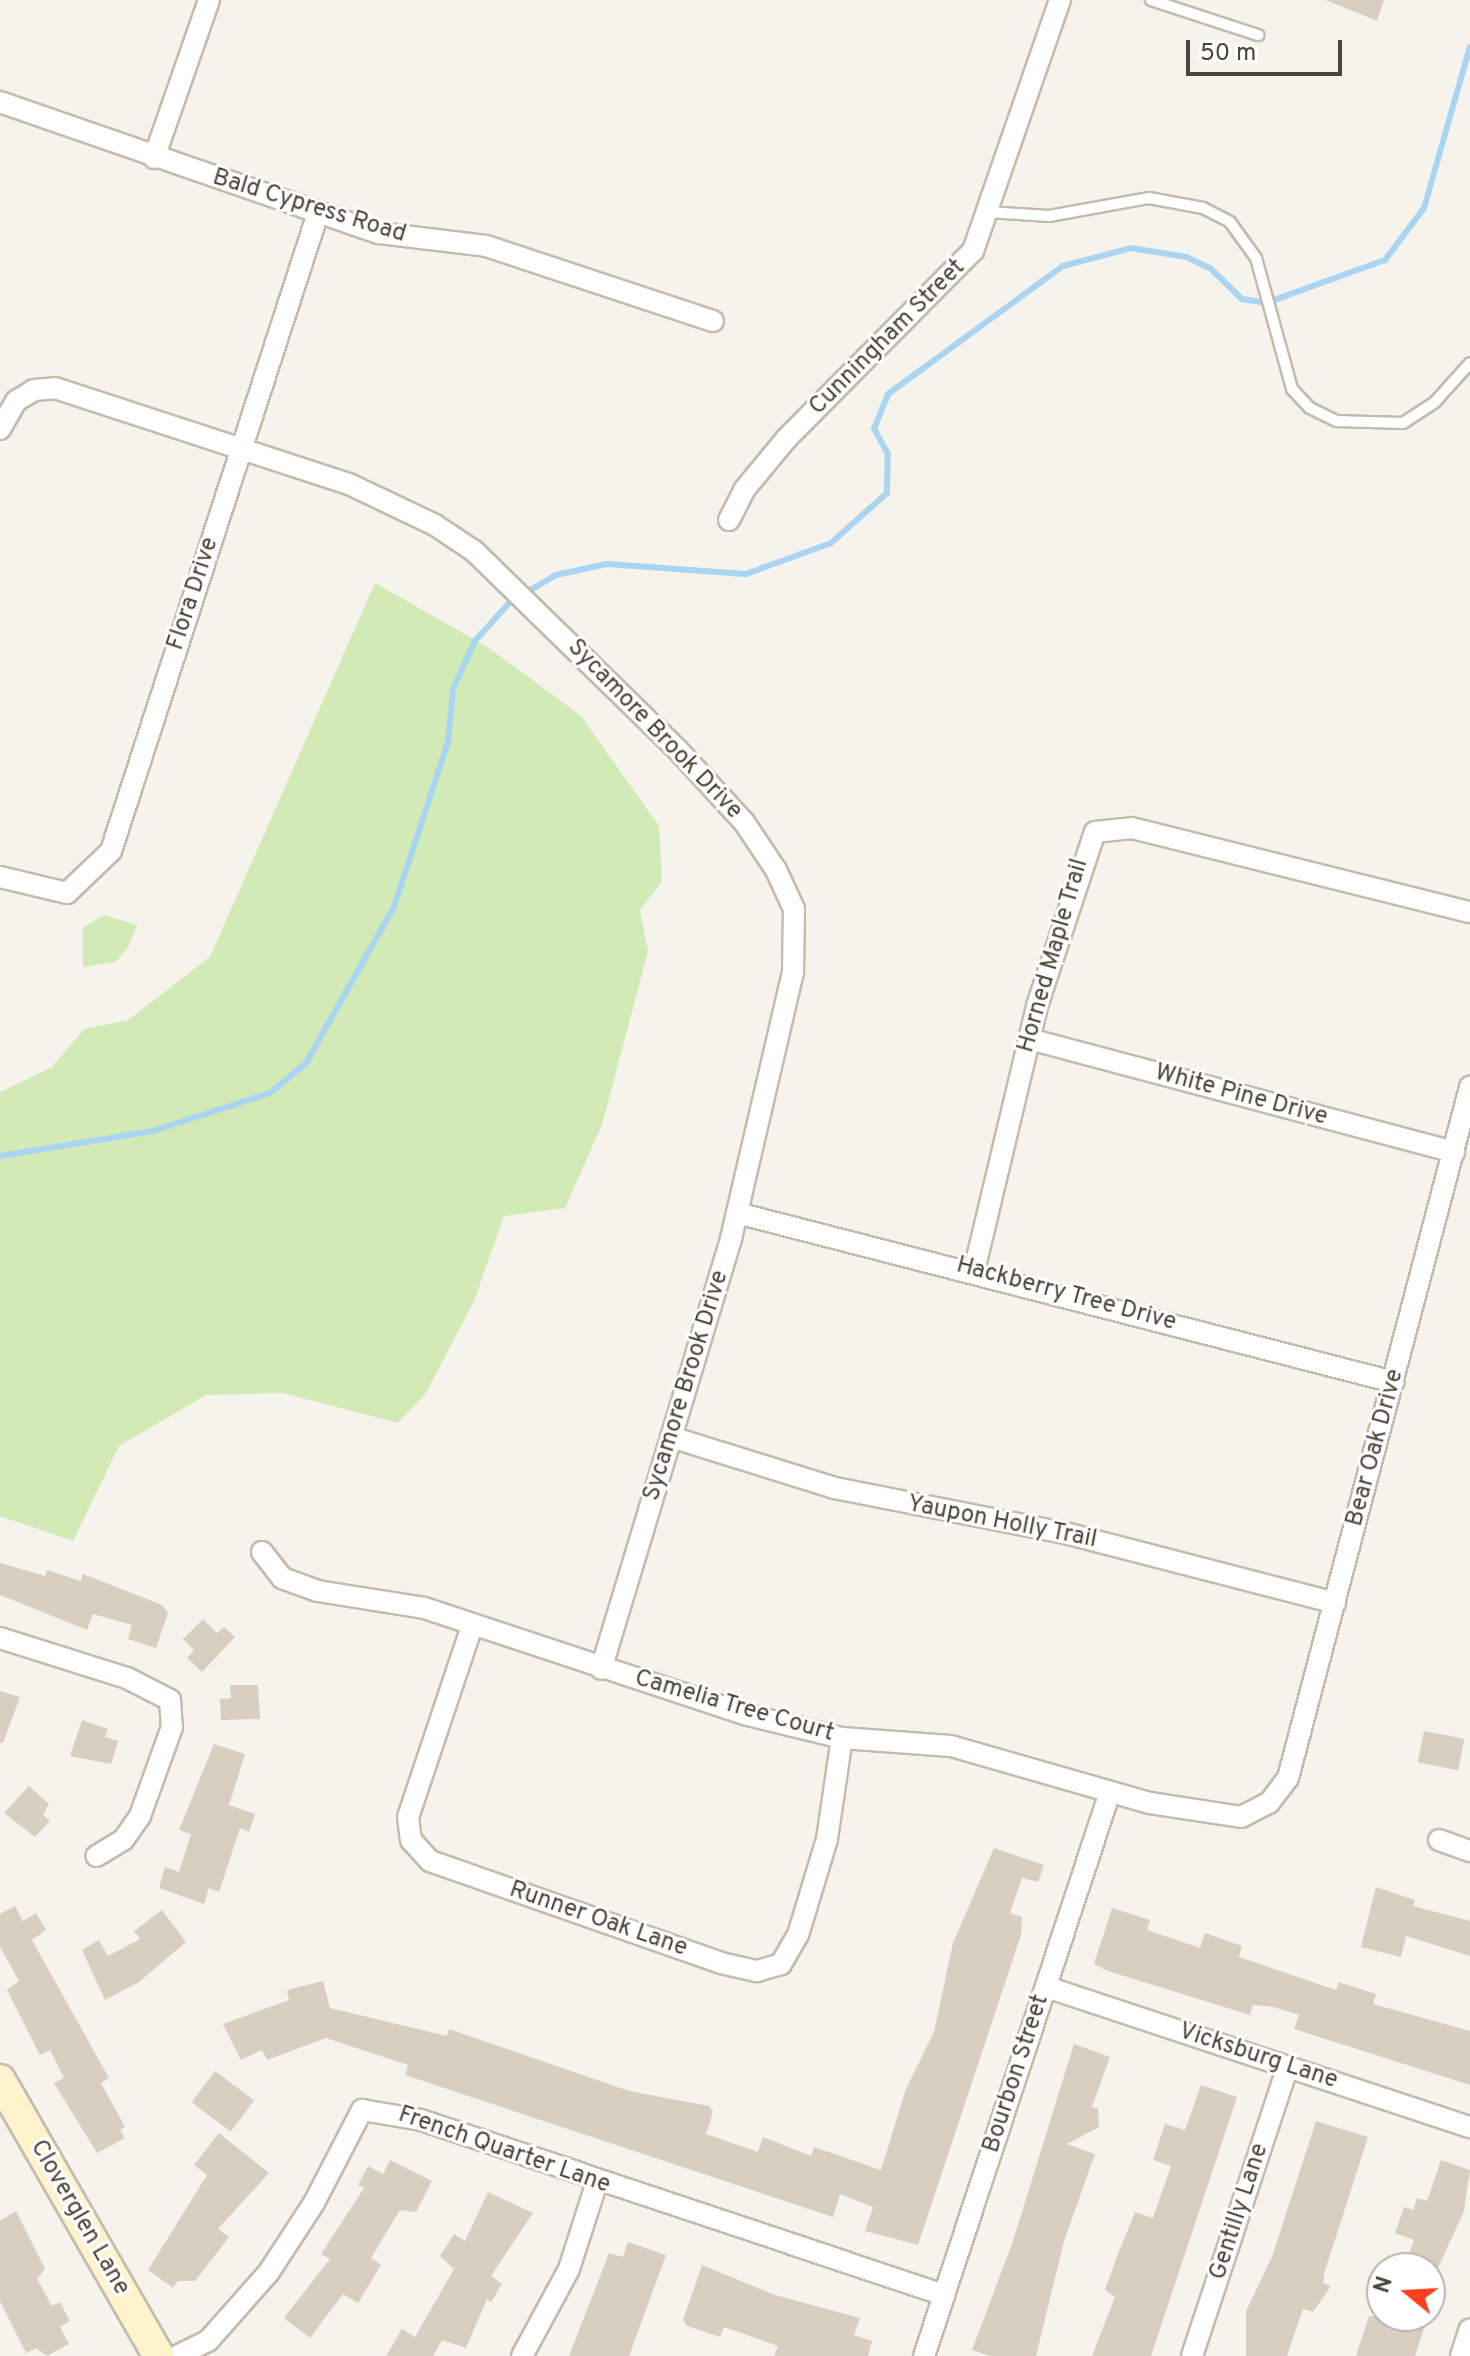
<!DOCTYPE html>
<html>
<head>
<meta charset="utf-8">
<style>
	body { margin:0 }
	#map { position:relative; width:1470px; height:2356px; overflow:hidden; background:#f6f3ec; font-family:Overpass,sans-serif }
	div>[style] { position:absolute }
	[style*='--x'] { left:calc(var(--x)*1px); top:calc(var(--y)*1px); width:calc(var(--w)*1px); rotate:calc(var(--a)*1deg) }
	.green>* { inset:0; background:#d2eab5 }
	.stream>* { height:6px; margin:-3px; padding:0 3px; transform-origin:3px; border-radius:3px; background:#a9d4f2 }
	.building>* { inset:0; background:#d8cfc1; transform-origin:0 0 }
	.roads { filter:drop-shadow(2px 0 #c2bbae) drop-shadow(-2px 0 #c2bbae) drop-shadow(0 2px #c2bbae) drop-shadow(0 -2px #c2bbae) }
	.lane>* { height:10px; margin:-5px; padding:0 5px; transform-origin:5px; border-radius:5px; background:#fff }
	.street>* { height:20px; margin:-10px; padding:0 10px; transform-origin:10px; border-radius:10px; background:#fff }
	.secondary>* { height:30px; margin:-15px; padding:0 15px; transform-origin:15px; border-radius:15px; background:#fff3cd }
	span { translate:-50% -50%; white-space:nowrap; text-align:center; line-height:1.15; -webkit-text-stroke:6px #fff; paint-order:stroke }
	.street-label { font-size:24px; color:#4b4439 }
	.north { position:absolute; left:1366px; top:2252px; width:80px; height:80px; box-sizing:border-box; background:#fff; border:2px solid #b7b4b0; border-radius:50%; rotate:288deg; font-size:22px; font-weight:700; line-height:32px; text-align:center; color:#4b4439 }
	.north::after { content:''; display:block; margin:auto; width:28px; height:36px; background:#fc3f1d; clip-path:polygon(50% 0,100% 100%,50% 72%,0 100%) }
	.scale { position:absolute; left:1186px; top:40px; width:156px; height:36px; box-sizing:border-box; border:4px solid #4b4439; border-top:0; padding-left:10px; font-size:24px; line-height:28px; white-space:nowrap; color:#4b4439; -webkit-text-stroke:6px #fff; paint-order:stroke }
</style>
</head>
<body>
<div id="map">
	<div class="green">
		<div style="clip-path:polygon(375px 583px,489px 648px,581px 716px,659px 826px,662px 881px,640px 910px,648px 951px,602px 1125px,565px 1208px,504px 1216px,474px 1301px,426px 1393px,398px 1423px,283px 1393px,206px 1395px,119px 1446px,73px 1541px,0 1516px,0 1092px,52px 1067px,84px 1029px,128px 1020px,210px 957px)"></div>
		<div style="clip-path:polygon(104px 915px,137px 925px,129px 946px,116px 962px,83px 967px,83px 928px)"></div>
	</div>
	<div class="stream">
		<div style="--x:0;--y:1156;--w:155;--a:-9.3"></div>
		<div style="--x:153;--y:1131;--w:123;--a:-18"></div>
		<div style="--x:270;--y:1093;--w:47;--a:-39.8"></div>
		<div style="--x:306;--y:1063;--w:179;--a:-60.6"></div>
		<div style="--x:394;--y:907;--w:174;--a:-71.9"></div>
		<div style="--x:448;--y:742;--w:53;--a:-84.6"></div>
		<div style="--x:453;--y:689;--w:53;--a:-65.4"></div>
		<div style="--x:475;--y:641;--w:52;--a:-48.1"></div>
		<div style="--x:510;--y:602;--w:53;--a:-30.4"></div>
		<div style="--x:556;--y:575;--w:52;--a:-12.2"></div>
		<div style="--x:607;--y:564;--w:139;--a:4.1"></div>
		<div style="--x:746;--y:574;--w:90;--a:-20"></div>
		<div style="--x:831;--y:543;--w:75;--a:-41.8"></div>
		<div style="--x:887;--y:493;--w:39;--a:-89"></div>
		<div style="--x:888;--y:454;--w:29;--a:-119"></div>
		<div style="--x:874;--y:429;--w:38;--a:-68"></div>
		<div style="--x:888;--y:394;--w:217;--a:-36.2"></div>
		<div style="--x:1063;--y:266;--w:70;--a:-14.8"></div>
		<div style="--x:1131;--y:248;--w:56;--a:9.3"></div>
		<div style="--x:1186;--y:257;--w:26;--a:25"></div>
		<div style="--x:1210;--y:268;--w:45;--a:44.1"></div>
		<div style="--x:1242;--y:299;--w:24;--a:9"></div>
		<div style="--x:1266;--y:303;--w:127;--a:-19.9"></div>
		<div style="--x:1385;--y:260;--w:65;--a:-53.1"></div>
		<div style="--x:1424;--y:208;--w:167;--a:-74.1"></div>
	</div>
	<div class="building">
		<div style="clip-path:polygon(1326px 0,1384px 0,1377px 21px)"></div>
		<div style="clip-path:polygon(0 1563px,45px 1576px,47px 1570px,81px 1581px,83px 1574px,162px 1605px,168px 1613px,156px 1648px,128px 1639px,132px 1625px,93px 1614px,87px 1630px,0 1595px)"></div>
		<div style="clip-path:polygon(203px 1619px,217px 1633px,224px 1627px,235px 1637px,202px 1672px,187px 1658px,194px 1650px,183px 1639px)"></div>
		<div style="clip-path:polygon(230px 1685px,258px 1685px,260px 1719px,221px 1720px,220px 1699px,231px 1698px)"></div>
		<div style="clip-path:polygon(0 1691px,20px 1697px,3px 1743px,0 1743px)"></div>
		<div style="clip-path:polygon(82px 1720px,108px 1729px,105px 1737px,118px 1741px,111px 1764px,70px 1756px)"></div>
		<div style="left:1424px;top:1731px;width:41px;height:32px;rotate:11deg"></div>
		<div style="clip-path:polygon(214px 1744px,245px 1754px,229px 1805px,255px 1814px,249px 1832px,240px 1828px,219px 1892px,209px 1888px,204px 1904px,159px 1888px,165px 1867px,179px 1872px,191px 1834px,179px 1830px)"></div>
		<div style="clip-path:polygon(29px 1786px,49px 1804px,43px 1815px,50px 1821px,35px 1837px,4px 1813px)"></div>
		<div style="clip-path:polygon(994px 1848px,1044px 1865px,1038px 1882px,1022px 1878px,1010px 1913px,1022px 1917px,1021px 1935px,918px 2245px,865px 2231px,873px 2207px,840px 2194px,833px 2217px,405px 2075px,408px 2065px,326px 2038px,267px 2060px,262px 2050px,241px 2060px,223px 2024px,289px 2000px,287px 1990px,323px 1981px,330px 2008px,447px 2036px,449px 2029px,629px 2091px,709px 2106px,713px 2112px,706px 2134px,758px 2152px,763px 2137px,811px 2156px,814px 2147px,881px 2170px,906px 2089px,934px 2032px,953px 1943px)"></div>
		<div style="clip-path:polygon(1376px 1887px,1415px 1900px,1413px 1906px,1470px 1921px,1470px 1956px,1406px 1936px,1401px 1957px,1361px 1947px)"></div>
		<div style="clip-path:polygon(15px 1906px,23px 1921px,36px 1913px,46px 1930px,32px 1940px,109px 2078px,101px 2083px,125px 2127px,120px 2130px,125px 2138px,97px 2153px,54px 2083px,64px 2078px,50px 2050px,40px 2055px,7px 1990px,19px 1981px,0 1947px,0 1914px)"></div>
		<div style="clip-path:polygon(1112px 1908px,1150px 1920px,1147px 1930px,1200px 1948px,1205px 1933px,1242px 1946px,1239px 1957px,1336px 1990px,1339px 1982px,1376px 1994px,1373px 2004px,1470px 2031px,1470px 2085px,1294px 2029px,1299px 2015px,1274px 2007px,1253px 2005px,1250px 2015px,1108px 1971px,1094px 1964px)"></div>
		<div style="clip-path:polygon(162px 1910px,186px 1942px,139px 1982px,105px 2000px,82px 1950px,99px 1940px,108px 1956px,140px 1939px,134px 1931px)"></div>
		<div style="clip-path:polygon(1074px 2044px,1110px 2057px,1092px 2107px,1098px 2108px,1099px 2127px,1067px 2144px,1095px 2154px,1064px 2241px,1036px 2356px,990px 2356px,972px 2350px,1013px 2241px)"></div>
		<div style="left:215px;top:2071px;width:49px;height:39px;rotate:37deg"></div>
		<div style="clip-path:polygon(1201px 2085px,1237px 2097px,1151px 2356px,1092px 2356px,1115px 2297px,1105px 2290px,1117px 2256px,1135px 2212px,1153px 2218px,1171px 2166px,1153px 2160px,1165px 2124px,1185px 2130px)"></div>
		<div style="clip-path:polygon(1316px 2121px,1368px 2137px,1324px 2274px,1323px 2283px,1331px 2286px,1313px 2312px,1303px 2309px,1287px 2356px,1246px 2356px,1246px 2311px,1272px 2257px)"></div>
		<div style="clip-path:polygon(219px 2133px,269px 2173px,218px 2229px,229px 2237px,195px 2281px,178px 2281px,173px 2288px,148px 2270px,207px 2175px,194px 2165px)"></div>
		<div style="clip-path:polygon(390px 2160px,432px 2181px,416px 2212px,400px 2210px,371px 2258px,381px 2265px,358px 2303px,343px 2294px,310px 2338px,284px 2318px,330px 2259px,321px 2254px,364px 2188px,358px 2185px,368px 2166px,383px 2174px)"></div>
		<div style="clip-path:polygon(1441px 2160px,1470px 2170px,1464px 2211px,1438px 2268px,1404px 2268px,1414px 2240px,1395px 2233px,1404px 2207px,1413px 2210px,1417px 2198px,1427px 2201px)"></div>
		<div style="clip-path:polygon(488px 2192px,533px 2213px,491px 2276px,502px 2284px,491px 2302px,487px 2299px,466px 2348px,442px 2340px,433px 2356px,386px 2356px,402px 2329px,415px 2337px,454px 2269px,440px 2256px,454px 2234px,465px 2241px)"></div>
		<div style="clip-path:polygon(16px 2211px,45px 2269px,37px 2279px,52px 2306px,60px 2302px,70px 2321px,60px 2327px,69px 2344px,47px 2356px,36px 2348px,26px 2353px,0 2301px,0 2221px)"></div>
		<div style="clip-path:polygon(628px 2242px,666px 2255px,629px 2356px,569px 2356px,609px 2253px,623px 2257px)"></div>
		<div style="clip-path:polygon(702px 2265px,775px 2295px,860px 2318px,854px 2335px,872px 2341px,868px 2356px,774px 2356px,778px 2346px,724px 2327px,720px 2337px,687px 2326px,683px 2320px)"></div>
		<div style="clip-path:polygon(1369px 2316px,1428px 2316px,1415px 2356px,1356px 2356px)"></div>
	</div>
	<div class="roads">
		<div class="lane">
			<div style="--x:1151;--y:0;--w:113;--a:18.1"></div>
			<div style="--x:988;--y:212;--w:61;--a:3.8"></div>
			<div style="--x:1049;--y:216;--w:102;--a:-10.2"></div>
			<div style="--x:1149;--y:198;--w:55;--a:10.5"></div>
			<div style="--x:1203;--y:208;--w:30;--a:27"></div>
			<div style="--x:1230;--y:222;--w:44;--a:54.2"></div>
			<div style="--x:1256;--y:258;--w:136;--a:74.6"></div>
			<div style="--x:1292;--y:389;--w:26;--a:47"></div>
			<div style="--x:1310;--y:408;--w:30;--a:26"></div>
			<div style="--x:1337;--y:421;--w:66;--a:1.7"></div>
			<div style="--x:1403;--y:423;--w:38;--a:-33"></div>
			<div style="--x:1435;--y:402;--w:52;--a:-48.1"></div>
		</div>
		<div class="street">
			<div style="--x:0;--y:102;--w:401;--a:19.1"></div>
			<div style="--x:379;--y:233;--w:108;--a:6.9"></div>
			<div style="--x:486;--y:246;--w:239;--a:18.3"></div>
			<div style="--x:154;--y:158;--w:167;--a:-70.8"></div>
			<div style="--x:0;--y:429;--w:32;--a:-60"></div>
			<div style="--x:16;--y:401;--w:21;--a:-31"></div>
			<div style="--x:34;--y:390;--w:21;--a:-5"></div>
			<div style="--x:55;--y:388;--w:309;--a:18.1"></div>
			<div style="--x:349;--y:484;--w:95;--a:25.5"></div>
			<div style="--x:435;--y:525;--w:47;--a:33.7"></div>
			<div style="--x:474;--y:551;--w:284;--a:44.3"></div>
			<div style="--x:677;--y:749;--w:99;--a:47.5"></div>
			<div style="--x:744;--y:822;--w:58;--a:56.3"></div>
			<div style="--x:776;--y:870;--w:43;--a:65.2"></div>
			<div style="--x:794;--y:909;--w:63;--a:90.9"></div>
			<div style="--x:793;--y:972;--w:274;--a:103.1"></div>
			<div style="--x:731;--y:1239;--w:449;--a:106.8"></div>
			<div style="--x:729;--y:520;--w:34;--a:-63"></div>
			<div style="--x:744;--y:490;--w:67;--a:-50.4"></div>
			<div style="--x:787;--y:438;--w:264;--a:-45.2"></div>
			<div style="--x:973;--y:251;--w:266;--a:-70.9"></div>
			<div style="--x:0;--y:877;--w:69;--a:13.4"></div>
			<div style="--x:67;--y:893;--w:61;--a:-43.7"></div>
			<div style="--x:111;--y:851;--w:671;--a:-72.02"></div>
			<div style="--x:1029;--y:1039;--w:440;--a:14.9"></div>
			<div style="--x:737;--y:1213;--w:678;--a:14.43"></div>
			<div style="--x:974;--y:1271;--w:272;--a:-76.6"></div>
			<div style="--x:1037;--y:1006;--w:183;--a:-71.6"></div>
			<div style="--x:1095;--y:832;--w:37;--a:-6"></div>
			<div style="--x:1132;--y:828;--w:348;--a:14"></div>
			<div style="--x:671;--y:1437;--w:172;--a:17.3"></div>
			<div style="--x:835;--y:1488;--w:234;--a:11.1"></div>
			<div style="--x:1065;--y:1533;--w:279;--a:14.5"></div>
			<div style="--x:262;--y:1552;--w:33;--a:52"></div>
			<div style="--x:282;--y:1578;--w:38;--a:20"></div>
			<div style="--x:318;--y:1591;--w:107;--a:9.1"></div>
			<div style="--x:424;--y:1608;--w:337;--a:18.3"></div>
			<div style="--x:744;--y:1714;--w:101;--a:13.8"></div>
			<div style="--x:842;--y:1738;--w:109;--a:4.2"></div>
			<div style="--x:951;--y:1746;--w:207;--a:16"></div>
			<div style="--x:1150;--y:1803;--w:92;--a:8.7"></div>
			<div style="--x:1241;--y:1817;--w:31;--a:-27"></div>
			<div style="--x:1269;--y:1803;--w:31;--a:-53"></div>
			<div style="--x:1288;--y:1778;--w:715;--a:-75.24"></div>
			<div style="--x:471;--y:1629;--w:198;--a:108.5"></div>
			<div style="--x:408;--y:1817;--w:23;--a:83"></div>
			<div style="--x:411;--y:1840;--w:28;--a:48"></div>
			<div style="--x:430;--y:1861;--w:308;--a:19.3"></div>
			<div style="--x:721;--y:1963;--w:37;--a:13"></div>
			<div style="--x:757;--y:1971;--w:25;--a:-16"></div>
			<div style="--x:781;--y:1964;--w:34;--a:-60"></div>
			<div style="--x:798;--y:1935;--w:100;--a:-73.2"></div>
			<div style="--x:827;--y:1839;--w:102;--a:-81.6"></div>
			<div style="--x:0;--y:1638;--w:133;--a:17.5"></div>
			<div style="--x:127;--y:1678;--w:48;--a:27.1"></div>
			<div style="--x:170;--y:1700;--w:27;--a:86"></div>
			<div style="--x:172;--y:1727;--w:95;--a:109.8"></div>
			<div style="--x:140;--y:1816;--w:29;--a:125"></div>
			<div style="--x:123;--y:1840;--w:31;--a:149"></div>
			<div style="--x:1439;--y:1840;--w:33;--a:20"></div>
			<div style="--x:1046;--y:1987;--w:447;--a:18.3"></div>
			<div style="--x:177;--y:2356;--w:34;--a:-26"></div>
			<div style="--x:208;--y:2341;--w:92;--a:-48.5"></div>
			<div style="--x:269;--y:2272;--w:82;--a:-56.9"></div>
			<div style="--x:314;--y:2203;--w:105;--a:-62.7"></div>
			<div style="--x:362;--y:2110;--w:60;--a:9.6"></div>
			<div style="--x:421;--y:2120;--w:552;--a:18.5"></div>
			<div style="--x:522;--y:2356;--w:99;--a:-61.6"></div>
			<div style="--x:569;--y:2269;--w:91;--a:-72.2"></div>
			<div style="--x:924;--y:2356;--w:594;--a:-71.75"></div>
			<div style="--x:1192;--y:2356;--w:303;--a:-71.7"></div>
			<div style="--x:1461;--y:2356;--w:28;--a:-72"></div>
		</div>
		<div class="secondary">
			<div style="--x:0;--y:2080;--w:319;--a:60.1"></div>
		</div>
	</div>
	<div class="street-label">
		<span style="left:309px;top:207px;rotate:17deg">Bald Cypress Road</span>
		<span style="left:888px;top:338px;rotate:-45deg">Cunningham Street</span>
		<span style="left:194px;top:594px;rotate:-72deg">Flora Drive</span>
		<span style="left:654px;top:730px;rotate:46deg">Sycamore Brook Drive</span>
		<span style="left:1054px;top:956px;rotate:-74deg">Horned Maple Trail</span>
		<span style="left:1241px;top:1096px;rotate:15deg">White Pine Drive</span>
		<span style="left:1066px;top:1295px;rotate:15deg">Hackberry Tree Drive</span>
		<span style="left:687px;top:1386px;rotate:-73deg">Sycamore Brook Drive</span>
		<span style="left:1376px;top:1448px;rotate:-75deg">Bear Oak Drive</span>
		<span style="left:1002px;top:1523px;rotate:11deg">Yaupon Holly Trail</span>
		<span style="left:734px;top:1707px;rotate:16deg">Camelia Tree Court</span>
		<span style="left:598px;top:1920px;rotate:19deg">Runner Oak Lane</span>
		<span style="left:1258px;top:2057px;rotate:18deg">Vicksburg Lane</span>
		<span style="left:1017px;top:2074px;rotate:-72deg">Bourbon Street</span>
		<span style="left:504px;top:2151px;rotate:19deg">French Quarter Lane</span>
		<span style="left:1240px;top:2212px;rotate:-72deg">Gentilly Lane</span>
		<span style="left:79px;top:2218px;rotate:60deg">Cloverglen Lane</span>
	</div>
	<div class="north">N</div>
	<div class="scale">50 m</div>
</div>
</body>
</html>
